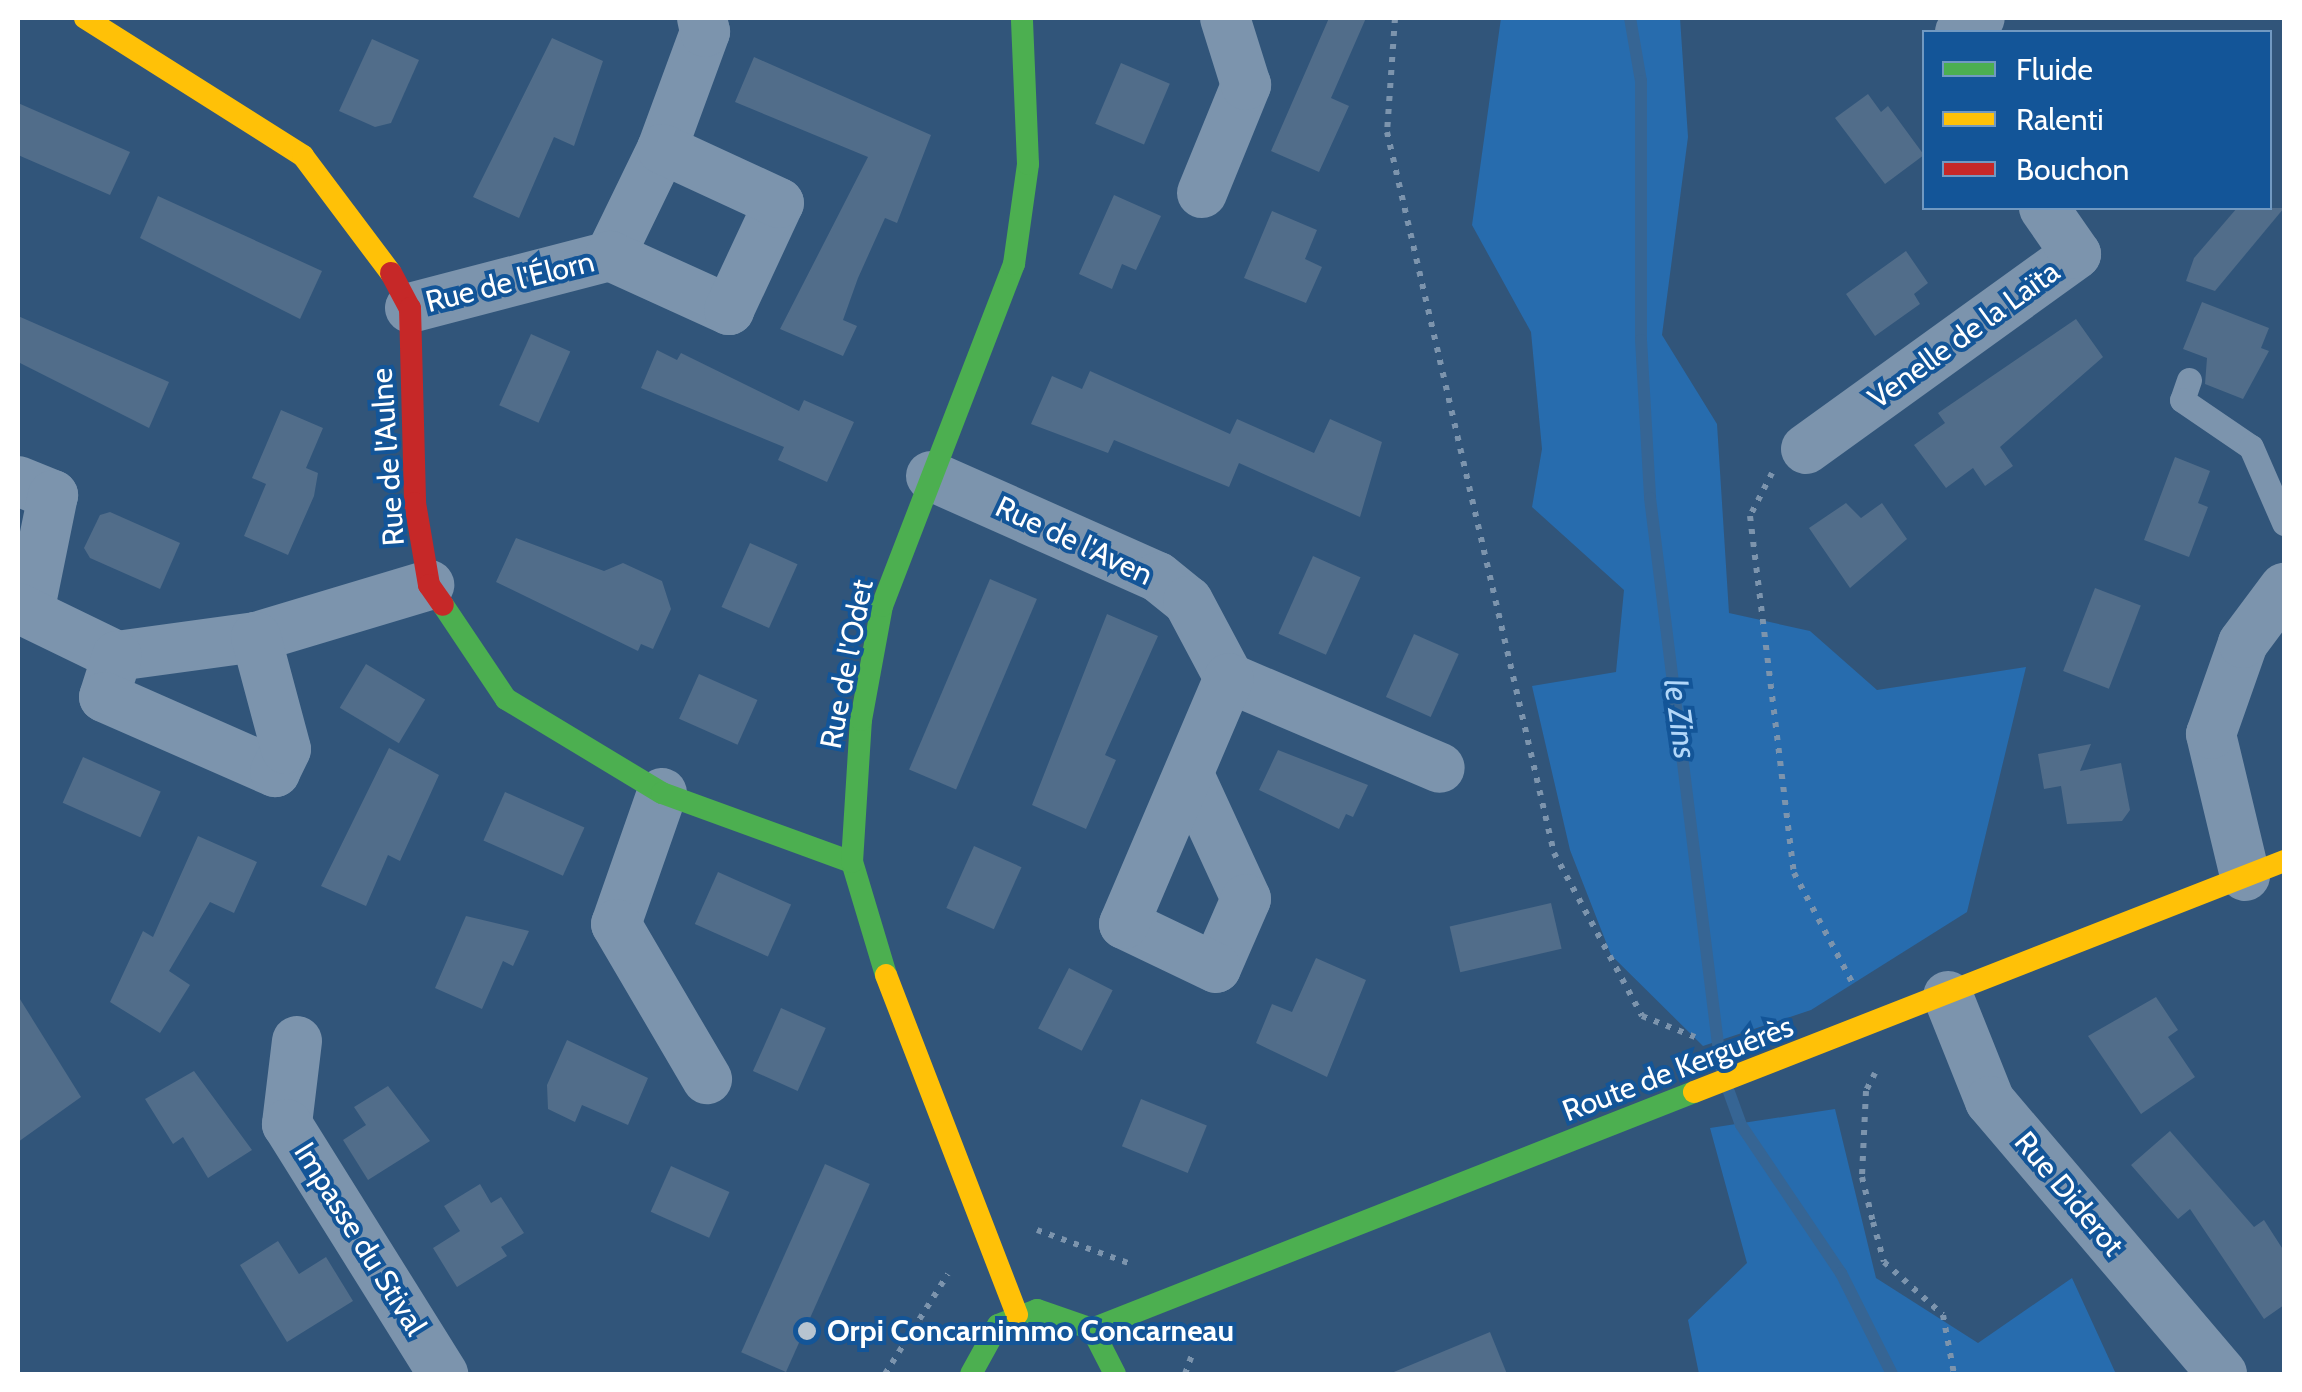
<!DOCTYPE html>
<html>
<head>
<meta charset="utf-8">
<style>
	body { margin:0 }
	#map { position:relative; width:2302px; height:1392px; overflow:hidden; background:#31557a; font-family:Cabin,sans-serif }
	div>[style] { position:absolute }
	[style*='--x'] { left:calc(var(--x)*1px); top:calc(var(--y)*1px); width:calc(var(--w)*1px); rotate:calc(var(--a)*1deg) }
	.green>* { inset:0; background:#276cae }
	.stream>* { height:12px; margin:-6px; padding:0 6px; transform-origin:6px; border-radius:6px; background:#366594 }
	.building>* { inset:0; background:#516d8a; transform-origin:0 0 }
	.path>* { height:6px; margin-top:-3px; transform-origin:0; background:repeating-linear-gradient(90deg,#7c94ad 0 5px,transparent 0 13px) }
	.lane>* { height:25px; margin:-12.5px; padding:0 12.5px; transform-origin:12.5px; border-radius:12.5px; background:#7c94ad }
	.street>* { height:50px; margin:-25px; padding:0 25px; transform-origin:25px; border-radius:25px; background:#7c94ad }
	.fast>* { height:22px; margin:-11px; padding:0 11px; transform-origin:11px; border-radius:11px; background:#4caf50 }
	.slow>* { height:22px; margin:-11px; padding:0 11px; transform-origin:11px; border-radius:11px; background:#ffc107 }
	.jam>* { height:22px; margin:-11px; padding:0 11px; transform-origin:11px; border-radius:11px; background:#c62828 }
	.dots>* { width:28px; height:28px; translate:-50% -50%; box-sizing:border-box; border:5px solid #135598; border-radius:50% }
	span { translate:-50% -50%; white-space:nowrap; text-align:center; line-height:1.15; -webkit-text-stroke:8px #135598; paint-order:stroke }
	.street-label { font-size:30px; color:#fff }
	.poi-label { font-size:30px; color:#fff; font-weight:700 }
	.left { translate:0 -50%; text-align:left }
	.water-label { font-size:32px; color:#b2d7f9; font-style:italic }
	.frame { position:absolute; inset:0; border:20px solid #fff; pointer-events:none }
	.legend { position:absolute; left:1922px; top:30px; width:350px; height:180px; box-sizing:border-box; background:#135598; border:2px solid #7199c1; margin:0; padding:12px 18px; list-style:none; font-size:30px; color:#fff }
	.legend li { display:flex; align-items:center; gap:20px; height:50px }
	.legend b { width:50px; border:2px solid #7199c1 }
</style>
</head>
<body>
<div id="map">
	<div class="green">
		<div style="clip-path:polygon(1501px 18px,1680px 18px,1688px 137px,1662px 335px,1717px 424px,1729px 613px,1810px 631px,1877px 690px,2026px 667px,1967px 912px,1811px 1010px,1703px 1046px,1611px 955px,1570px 850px,1532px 686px,1616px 672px,1624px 590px,1532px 507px,1542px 449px,1531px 332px,1472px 225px)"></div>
		<div style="clip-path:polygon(1835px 1109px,1876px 1278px,1978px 1343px,2072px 1278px,2116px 1374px,1699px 1374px,1688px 1320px,1747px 1263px,1710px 1128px)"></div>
	</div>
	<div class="stream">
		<div style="--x:1630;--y:18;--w:64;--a:80.1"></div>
		<div style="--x:1641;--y:81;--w:259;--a:90"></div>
		<div style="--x:1641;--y:340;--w:158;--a:86.7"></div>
		<div style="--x:1650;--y:498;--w:574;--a:82.9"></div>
		<div style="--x:1729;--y:1092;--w:35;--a:70"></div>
		<div style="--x:1741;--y:1125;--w:179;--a:56"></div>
		<div style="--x:1841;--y:1273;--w:113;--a:63.2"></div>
	</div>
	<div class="building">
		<div style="clip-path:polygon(1329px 18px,1366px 18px,1331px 98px,1349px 106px,1319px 172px,1271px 151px)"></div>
		<div style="clip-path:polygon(552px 38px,603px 61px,574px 146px,554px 137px,519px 218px,473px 197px)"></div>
		<div style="clip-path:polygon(372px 39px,419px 60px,391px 123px,375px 127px,339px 111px)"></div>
		<div style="clip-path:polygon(754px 57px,931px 135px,897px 223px,885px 218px,858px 278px,843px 320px,857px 326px,843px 356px,780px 329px,868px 157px,735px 102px)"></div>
		<div style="left:1121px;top:63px;width:53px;height:66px;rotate:23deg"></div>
		<div style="clip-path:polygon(1868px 94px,1881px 112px,1888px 106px,1924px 155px,1885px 184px,1835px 118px)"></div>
		<div style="clip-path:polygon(18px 103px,130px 152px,110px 195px,18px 155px)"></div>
		<div style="clip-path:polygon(1114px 195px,1161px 216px,1136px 270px,1122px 264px,1112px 289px,1079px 274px)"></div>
		<div style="clip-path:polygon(158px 196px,322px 271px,300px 319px,140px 238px)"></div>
		<div style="clip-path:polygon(2237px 208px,2284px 208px,2215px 291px,2186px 281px,2194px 258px)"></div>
		<div style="clip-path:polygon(1272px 211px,1317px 230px,1305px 259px,1322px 267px,1306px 303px,1244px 278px)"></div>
		<div style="clip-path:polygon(1906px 251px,1928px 283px,1914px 294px,1920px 304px,1875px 336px,1846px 294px)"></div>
		<div style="clip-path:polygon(2202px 302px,2269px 328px,2261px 348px,2269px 351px,2243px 399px,2205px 384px,2207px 358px,2183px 349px)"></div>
		<div style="clip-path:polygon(18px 316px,169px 382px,149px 428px,18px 362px)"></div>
		<div style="clip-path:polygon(2076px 319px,2103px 357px,2000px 447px,2013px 466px,1985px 486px,1973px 468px,1946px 488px,1914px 445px,1945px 423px,1938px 413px)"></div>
		<div style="left:531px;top:334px;width:43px;height:78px;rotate:24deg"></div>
		<div style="clip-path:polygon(657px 350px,677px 360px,681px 353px,799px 411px,804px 400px,854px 422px,827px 482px,778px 460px,784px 447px,641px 388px)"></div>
		<div style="clip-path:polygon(1090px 371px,1230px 434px,1237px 419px,1314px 453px,1330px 419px,1382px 442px,1360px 517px,1239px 463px,1229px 487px,1114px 440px,1108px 453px,1031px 424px,1052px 376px,1082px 389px)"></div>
		<div style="clip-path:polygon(281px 410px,323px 428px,306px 468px,318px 473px,314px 496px,288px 555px,244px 536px,266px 484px,252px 478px)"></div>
		<div style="clip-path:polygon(2175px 457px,2210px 471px,2198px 503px,2208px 507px,2189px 557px,2144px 540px)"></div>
		<div style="clip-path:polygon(1846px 503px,1861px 518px,1882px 503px,1907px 539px,1850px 588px,1809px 528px)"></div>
		<div style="clip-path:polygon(110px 512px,180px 543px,160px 589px,90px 558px,84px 548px,100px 515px)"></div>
		<div style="clip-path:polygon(516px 538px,604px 571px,623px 563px,662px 581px,671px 609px,653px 649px,641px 644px,638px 651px,496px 582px)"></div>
		<div style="left:750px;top:543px;width:52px;height:70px;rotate:24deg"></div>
		<div style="left:1313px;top:556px;width:52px;height:85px;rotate:24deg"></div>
		<div style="left:990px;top:579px;width:51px;height:207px;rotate:23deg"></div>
		<div style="left:2095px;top:588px;width:49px;height:89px;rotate:21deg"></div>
		<div style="clip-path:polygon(1107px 614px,1158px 636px,1105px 755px,1116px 760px,1086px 829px,1032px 805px)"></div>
		<div style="left:1414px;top:634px;width:49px;height:69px;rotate:24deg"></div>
		<div style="left:366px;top:664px;width:69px;height:51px;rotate:31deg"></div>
		<div style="left:699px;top:674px;width:64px;height:49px;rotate:24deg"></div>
		<div style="clip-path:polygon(2091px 744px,2080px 771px,2121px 763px,2130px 810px,2122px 821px,2067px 824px,2061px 786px,2044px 789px,2038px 754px)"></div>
		<div style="clip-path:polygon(389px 748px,439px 775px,400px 861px,388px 855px,366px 906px,321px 886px)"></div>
		<div style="clip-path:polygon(1278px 750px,1368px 785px,1353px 817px,1346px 814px,1339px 829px,1259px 790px)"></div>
		<div style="left:83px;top:757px;width:85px;height:50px;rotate:24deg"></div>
		<div style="left:505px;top:792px;width:87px;height:53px;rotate:24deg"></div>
		<div style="clip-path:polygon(198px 836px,257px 862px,234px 913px,210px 902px,169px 971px,190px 985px,160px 1033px,110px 1002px,143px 931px,153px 937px)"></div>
		<div style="left:974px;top:846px;width:52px;height:68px;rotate:24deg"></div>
		<div style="left:718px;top:872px;width:80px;height:57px;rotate:24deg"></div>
		<div style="left:1551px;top:903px;width:47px;height:104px;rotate:77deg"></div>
		<div style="clip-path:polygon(466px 916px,529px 931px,513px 966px,503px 961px,482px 1009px,435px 988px)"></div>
		<div style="clip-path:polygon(1316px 958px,1366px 980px,1327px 1077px,1256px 1043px,1272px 1004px,1292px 1012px)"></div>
		<div style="left:1069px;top:968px;width:49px;height:68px;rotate:27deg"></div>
		<div style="clip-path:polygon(18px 996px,81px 1097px,18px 1142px)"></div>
		<div style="clip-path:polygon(2156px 997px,2178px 1030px,2168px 1037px,2195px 1077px,2141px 1114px,2088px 1036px)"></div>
		<div style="left:781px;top:1008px;width:49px;height:69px;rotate:24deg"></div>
		<div style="clip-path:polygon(567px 1040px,648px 1078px,628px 1125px,582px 1105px,575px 1122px,548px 1109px,547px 1085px)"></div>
		<div style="clip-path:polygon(194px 1071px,252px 1150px,208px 1178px,183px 1137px,173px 1144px,145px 1099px)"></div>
		<div style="clip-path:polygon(388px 1086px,430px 1141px,368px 1180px,343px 1140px,366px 1125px,354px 1107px)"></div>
		<div style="left:1141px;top:1099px;width:71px;height:51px;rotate:22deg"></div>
		<div style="clip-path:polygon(2170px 1131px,2254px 1227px,2264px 1220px,2284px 1251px,2284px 1305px,2264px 1319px,2190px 1209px,2178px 1219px,2131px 1165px)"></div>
		<div style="left:825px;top:1164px;width:49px;height:206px;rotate:24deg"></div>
		<div style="left:671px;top:1166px;width:64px;height:50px;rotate:24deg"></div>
		<div style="clip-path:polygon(480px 1184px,491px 1203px,501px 1197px,524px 1233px,501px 1247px,507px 1256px,457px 1287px,433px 1248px,460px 1231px,444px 1206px)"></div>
		<div style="clip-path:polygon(278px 1241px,299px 1274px,326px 1257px,353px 1301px,287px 1342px,240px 1265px)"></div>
		<div style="clip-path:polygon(1490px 1332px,1507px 1374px,1389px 1374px)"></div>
	</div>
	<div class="path">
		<div style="--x:1395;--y:18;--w:114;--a:94"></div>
		<div style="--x:1387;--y:132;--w:740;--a:76.96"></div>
		<div style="--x:1554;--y:853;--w:185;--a:61.6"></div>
		<div style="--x:1642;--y:1016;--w:57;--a:21.6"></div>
		<div style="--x:1772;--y:473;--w:48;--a:117.1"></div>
		<div style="--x:1750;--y:516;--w:360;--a:83"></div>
		<div style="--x:1794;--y:873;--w:123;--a:62"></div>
		<div style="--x:1875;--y:1073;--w:20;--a:117"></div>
		<div style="--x:1866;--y:1091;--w:86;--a:92.7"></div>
		<div style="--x:1862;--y:1177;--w:46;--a:76.3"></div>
		<div style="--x:1873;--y:1222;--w:41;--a:74.6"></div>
		<div style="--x:1884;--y:1262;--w:79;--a:41.9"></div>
		<div style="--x:1943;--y:1315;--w:60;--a:79.4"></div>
		<div style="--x:1037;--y:1230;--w:97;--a:19.9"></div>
		<div style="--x:885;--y:1374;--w:118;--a:-57.8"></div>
		<div style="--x:1185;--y:1374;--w:20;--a:-70"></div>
	</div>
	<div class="lane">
		<div style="--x:2189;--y:380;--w:21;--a:109"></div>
		<div style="--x:2182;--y:400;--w:83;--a:34.3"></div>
		<div style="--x:2251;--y:447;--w:83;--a:66.5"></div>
	</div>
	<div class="street">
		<div style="--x:1960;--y:32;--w:24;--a:-35"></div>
		<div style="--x:1202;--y:193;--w:117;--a:-67.8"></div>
		<div style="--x:1246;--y:85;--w:70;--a:-107.4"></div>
		<div style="--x:610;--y:256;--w:119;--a:-64.1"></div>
		<div style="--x:662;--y:149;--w:125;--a:-69.8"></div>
		<div style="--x:705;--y:32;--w:14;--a:-102"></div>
		<div style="--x:410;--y:308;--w:207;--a:-14.6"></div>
		<div style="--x:610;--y:256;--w:131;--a:24.4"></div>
		<div style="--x:729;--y:310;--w:118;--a:-65"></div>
		<div style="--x:779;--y:203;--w:129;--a:-155.2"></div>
		<div style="--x:1806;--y:449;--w:333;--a:-35.8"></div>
		<div style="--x:2076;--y:254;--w:56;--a:-124.8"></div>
		<div style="--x:931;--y:476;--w:248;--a:24"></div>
		<div style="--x:1158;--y:577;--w:38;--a:39"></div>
		<div style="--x:1188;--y:601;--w:87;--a:62"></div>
		<div style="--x:1229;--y:678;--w:229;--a:23.1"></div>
		<div style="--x:18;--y:481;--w:38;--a:22"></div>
		<div style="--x:53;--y:495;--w:120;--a:101.5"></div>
		<div style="--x:18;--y:608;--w:110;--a:25.9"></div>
		<div style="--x:117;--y:656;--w:140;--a:-7.8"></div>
		<div style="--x:256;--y:637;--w:181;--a:-16.7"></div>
		<div style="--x:117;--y:656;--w:43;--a:107.6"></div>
		<div style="--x:104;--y:697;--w:187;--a:23.7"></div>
		<div style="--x:275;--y:772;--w:25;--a:-64"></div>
		<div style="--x:286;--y:749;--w:116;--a:-105"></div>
		<div style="--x:1190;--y:777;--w:134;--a:65.3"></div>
		<div style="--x:1246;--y:899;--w:75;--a:113.5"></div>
		<div style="--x:1216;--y:968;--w:102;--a:-154.4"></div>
		<div style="--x:1124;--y:924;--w:267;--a:-66.9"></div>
		<div style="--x:662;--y:793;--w:139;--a:109.3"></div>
		<div style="--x:616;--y:924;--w:180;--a:59.6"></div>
		<div style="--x:2245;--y:876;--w:146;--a:-103.5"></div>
		<div style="--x:2211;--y:734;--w:96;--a:-70.6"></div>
		<div style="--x:2243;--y:643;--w:69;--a:-53.3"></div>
		<div style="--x:1948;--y:996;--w:113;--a:68.2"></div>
		<div style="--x:1990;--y:1101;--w:358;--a:49.6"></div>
		<div style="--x:297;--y:1041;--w:84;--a:96.9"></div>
		<div style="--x:287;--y:1124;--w:295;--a:58"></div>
	</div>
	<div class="fast">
		<div style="--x:443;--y:605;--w:113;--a:56.2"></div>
		<div style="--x:506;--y:699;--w:182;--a:31.1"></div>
		<div style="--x:662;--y:793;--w:202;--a:20"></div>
		<div style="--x:886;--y:975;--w:118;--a:-106.7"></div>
		<div style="--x:852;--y:862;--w:142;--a:-86.4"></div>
		<div style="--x:861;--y:720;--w:116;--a:-79.6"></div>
		<div style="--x:882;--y:606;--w:367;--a:-68.9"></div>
		<div style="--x:1014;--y:264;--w:101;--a:-82"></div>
		<div style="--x:1028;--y:164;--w:146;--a:-92.4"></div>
		<div style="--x:1092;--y:1329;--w:647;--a:-21.49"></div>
		<div style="--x:971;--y:1374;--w:56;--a:-61.1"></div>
		<div style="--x:998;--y:1325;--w:42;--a:-21"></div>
		<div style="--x:1037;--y:1310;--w:58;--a:19.1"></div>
		<div style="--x:1092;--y:1329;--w:51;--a:62.9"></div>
	</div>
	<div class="slow">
		<div style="--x:85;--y:18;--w:258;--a:32.3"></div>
		<div style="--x:303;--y:156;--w:146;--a:53.1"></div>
		<div style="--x:886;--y:975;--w:364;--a:68.9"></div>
		<div style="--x:1694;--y:1092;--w:634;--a:-21.38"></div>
	</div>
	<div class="jam">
		<div style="--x:391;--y:273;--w:40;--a:62"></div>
		<div style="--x:410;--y:308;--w:195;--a:88.5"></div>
		<div style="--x:415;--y:503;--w:83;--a:80.3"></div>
		<div style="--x:429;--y:585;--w:24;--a:55"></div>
	</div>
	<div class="dots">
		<div style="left:807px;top:1331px;background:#b7c4d0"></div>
	</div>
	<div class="street-label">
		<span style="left:510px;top:282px;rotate:-14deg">Rue de l'Élorn</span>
		<span style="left:1964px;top:335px;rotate:-36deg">Venelle de la Laïta</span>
		<span style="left:388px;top:457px;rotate:-94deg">Rue de l'Aulne</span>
		<span style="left:1074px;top:541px;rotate:25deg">Rue de l'Aven</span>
		<span style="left:847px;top:664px;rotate:-79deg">Rue de l'Odet</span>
		<span style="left:1678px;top:1069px;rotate:-21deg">Route de Kerguérès</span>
		<span style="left:2069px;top:1194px;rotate:50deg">Rue Diderot</span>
		<span style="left:360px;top:1239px;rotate:58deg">Impasse du Stival</span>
	</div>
	<div class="poi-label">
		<span class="left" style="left:827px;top:1331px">Orpi Concarnimmo Concarneau</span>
	</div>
	<div class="water-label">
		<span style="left:1680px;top:719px;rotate:82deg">le Zins</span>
	</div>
	<div class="frame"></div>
	<ul class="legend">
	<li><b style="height:12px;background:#4caf50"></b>Fluide</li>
	<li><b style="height:12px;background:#ffc107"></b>Ralenti</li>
	<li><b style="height:12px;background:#c62828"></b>Bouchon</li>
	</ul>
</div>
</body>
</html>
